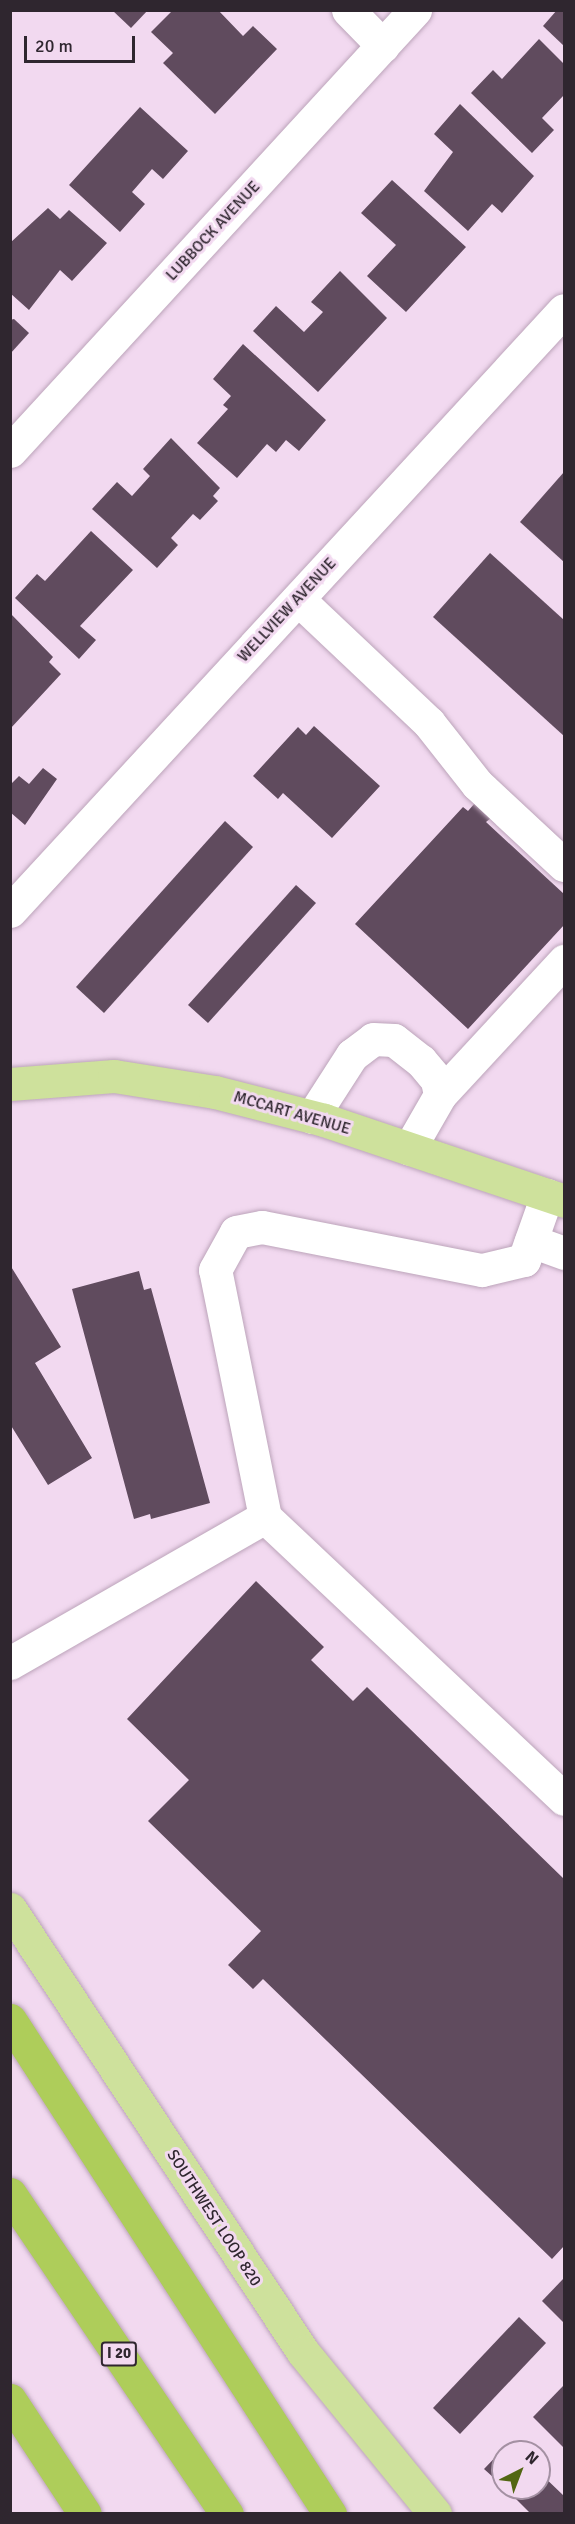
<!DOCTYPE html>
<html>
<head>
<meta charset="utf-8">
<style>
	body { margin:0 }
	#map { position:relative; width:575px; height:2524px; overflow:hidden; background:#f2d9f0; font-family:Signika,sans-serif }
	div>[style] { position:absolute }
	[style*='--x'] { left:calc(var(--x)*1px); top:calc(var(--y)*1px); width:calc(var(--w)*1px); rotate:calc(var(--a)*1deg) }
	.building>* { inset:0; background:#604b5e }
	.roads { filter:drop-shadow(0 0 2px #bca4ba) drop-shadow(0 0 2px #bca4ba) }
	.minor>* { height:33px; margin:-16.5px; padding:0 16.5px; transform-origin:16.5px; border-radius:16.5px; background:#fff }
	.major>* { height:33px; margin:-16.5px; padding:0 16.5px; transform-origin:16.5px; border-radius:16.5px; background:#cee19c }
	.highway>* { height:33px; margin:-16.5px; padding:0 16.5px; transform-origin:16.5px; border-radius:16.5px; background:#aecd5a }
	span { translate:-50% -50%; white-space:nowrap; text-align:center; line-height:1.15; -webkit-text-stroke:6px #f2d9f0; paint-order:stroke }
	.shield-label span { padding:2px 4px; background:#f2d9f0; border:2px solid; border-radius:4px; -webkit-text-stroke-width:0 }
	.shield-label { font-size:15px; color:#2f262f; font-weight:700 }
	.street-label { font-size:16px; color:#2f262f }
	.frame { position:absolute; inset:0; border:12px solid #2f262f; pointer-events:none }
	.north { position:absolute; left:491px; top:2440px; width:60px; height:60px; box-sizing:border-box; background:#f2d9f0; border:2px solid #a491a3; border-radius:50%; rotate:42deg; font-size:16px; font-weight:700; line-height:24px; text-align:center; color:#2f262f }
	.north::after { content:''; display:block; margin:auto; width:21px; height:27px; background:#526612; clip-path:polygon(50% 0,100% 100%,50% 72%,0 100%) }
	.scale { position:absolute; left:24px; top:36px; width:111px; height:27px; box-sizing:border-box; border:3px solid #2f262f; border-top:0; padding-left:8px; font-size:18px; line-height:21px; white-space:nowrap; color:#2f262f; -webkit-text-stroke:4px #f2d9f0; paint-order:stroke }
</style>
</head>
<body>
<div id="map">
	<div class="building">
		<div style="clip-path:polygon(112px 10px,148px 10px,131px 28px)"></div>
		<div style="clip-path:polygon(173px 10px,218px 10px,243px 36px,253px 26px,277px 49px,215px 114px,163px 63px,173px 53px,151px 32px)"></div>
		<div style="clip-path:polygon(557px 10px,564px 10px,564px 46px,543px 26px)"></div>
		<div style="clip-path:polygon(539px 39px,564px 64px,564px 95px,542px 118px,554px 130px,532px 153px,471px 93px,493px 70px,502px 79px)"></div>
		<div style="clip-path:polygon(460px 104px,534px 176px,502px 213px,492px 204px,468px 231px,424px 191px,453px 152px,434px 134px)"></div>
		<div style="clip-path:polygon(140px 107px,188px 151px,163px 179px,152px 169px,132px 192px,145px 204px,120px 232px,69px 185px)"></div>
		<div style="clip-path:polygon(392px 180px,466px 247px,406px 312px,367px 276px,396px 245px,361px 213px)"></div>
		<div style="clip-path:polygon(48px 208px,60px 219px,69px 210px,107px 243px,72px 281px,60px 270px,29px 310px,10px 293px,10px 243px)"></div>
		<div style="clip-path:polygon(340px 271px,387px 318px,318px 392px,253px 331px,276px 306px,304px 332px,323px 312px,311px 302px)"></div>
		<div style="clip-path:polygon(14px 319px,29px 333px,10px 354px,10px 320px)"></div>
		<div style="clip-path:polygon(243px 344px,326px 420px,299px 451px,286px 440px,276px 452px,267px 444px,237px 478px,197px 443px,228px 409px,223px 405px,231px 396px,213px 379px)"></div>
		<div style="clip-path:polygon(171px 438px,220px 488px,213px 496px,218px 501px,200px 520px,193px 514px,171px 538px,178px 545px,157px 568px,92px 509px,117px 482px,132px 496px,150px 476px,143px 469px)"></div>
		<div style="clip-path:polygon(564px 472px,564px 562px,520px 522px)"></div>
		<div style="clip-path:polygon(91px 531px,133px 570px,80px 626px,96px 640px,79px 659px,15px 598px,37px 574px,45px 581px)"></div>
		<div style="clip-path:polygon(490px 553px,564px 620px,564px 736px,433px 617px)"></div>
		<div style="clip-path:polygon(10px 613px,53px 657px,49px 662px,61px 674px,10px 729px)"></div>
		<div style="clip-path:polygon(314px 726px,380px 786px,332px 838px,283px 793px,278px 799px,253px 776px,298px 727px,306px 735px)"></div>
		<div style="clip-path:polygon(43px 768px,57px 779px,25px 825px,10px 812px,10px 785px,19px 776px,29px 784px)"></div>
		<div style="clip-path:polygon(475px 803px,491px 818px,486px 822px,564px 894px,564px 925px,468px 1029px,355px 924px,463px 807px,468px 811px)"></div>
		<div style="clip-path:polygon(225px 821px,253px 847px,104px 1013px,76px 987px)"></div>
		<div style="clip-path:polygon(296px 885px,316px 903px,208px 1023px,188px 1005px)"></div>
		<div style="clip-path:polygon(10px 1265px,61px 1347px,35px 1363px,92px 1458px,48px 1485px,10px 1424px)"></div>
		<div style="clip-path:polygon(139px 1271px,144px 1290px,151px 1288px,210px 1503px,151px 1519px,150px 1514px,134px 1519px,72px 1289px)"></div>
		<div style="clip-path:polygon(256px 1581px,324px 1647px,311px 1660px,353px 1701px,367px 1687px,564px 1879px,564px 2246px,552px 2259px,263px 1979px,253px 1989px,228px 1965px,261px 1931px,148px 1821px,189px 1780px,127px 1719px)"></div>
		<div style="clip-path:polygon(564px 2278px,564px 2323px,542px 2301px)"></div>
		<div style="clip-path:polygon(519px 2317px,546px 2343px,460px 2434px,433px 2408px)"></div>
		<div style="clip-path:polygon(564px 2385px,564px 2448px,533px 2417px)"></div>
		<div style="clip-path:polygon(509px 2443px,518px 2452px,503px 2452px,503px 2486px,484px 2469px)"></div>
		<div style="clip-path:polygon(539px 2472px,564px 2496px,564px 2514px,531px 2514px,505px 2488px,539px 2488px)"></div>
	</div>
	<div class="roads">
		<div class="minor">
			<div style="--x:348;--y:10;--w:50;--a:45.8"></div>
			<div style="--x:10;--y:451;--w:599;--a:-47.44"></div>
			<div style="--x:298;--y:599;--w:180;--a:43.4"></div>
			<div style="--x:429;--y:723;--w:78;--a:51.8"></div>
			<div style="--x:477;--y:784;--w:119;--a:43"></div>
			<div style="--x:10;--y:911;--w:817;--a:-47.33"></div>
			<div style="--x:440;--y:1095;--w:183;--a:-47.2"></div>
			<div style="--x:312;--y:1117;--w:74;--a:-57.2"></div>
			<div style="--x:352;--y:1055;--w:26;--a:-37"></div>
			<div style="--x:373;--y:1039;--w:21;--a:3"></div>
			<div style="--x:394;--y:1040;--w:34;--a:38"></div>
			<div style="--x:421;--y:1061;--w:25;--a:50"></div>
			<div style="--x:437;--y:1080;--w:15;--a:79"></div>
			<div style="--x:440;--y:1095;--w:62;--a:119.9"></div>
			<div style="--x:531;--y:1241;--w:35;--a:20"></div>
			<div style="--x:265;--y:1517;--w:252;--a:-101.4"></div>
			<div style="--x:215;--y:1270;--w:43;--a:-61.1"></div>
			<div style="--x:236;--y:1232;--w:26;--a:-11"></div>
			<div style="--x:262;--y:1227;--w:224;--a:11.1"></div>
			<div style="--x:482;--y:1270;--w:43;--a:-13.4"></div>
			<div style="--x:524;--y:1260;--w:69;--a:-70.5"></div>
			<div style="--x:10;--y:1663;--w:294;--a:-29.8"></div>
			<div style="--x:265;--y:1517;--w:411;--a:43.3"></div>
		</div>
		<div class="major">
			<div style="--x:10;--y:1084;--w:104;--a:-4.4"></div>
			<div style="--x:114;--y:1076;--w:102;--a:9"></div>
			<div style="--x:215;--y:1092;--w:113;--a:14.4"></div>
			<div style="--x:324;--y:1120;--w:253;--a:18.6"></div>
			<div style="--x:10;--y:1909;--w:531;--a:56.52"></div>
			<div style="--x:303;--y:2352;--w:209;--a:50.8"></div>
		</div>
		<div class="highway">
			<div style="--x:10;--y:2020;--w:589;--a:57.07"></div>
			<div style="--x:10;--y:2194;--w:387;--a:55.9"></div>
			<div style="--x:10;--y:2400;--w:136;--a:56.7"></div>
		</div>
	</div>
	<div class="shield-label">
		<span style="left:119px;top:2354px">I 20</span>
	</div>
	<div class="street-label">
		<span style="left:213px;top:231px;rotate:-47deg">LUBBOCK AVENUE</span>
		<span style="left:287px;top:610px;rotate:-47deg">WELLVIEW AVENUE</span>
		<span style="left:292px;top:1113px;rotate:16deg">MCCART AVENUE</span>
		<span style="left:214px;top:2218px;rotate:57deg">SOUTHWEST LOOP 820</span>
	</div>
	<div class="frame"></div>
	<div class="north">N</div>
	<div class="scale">20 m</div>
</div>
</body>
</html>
